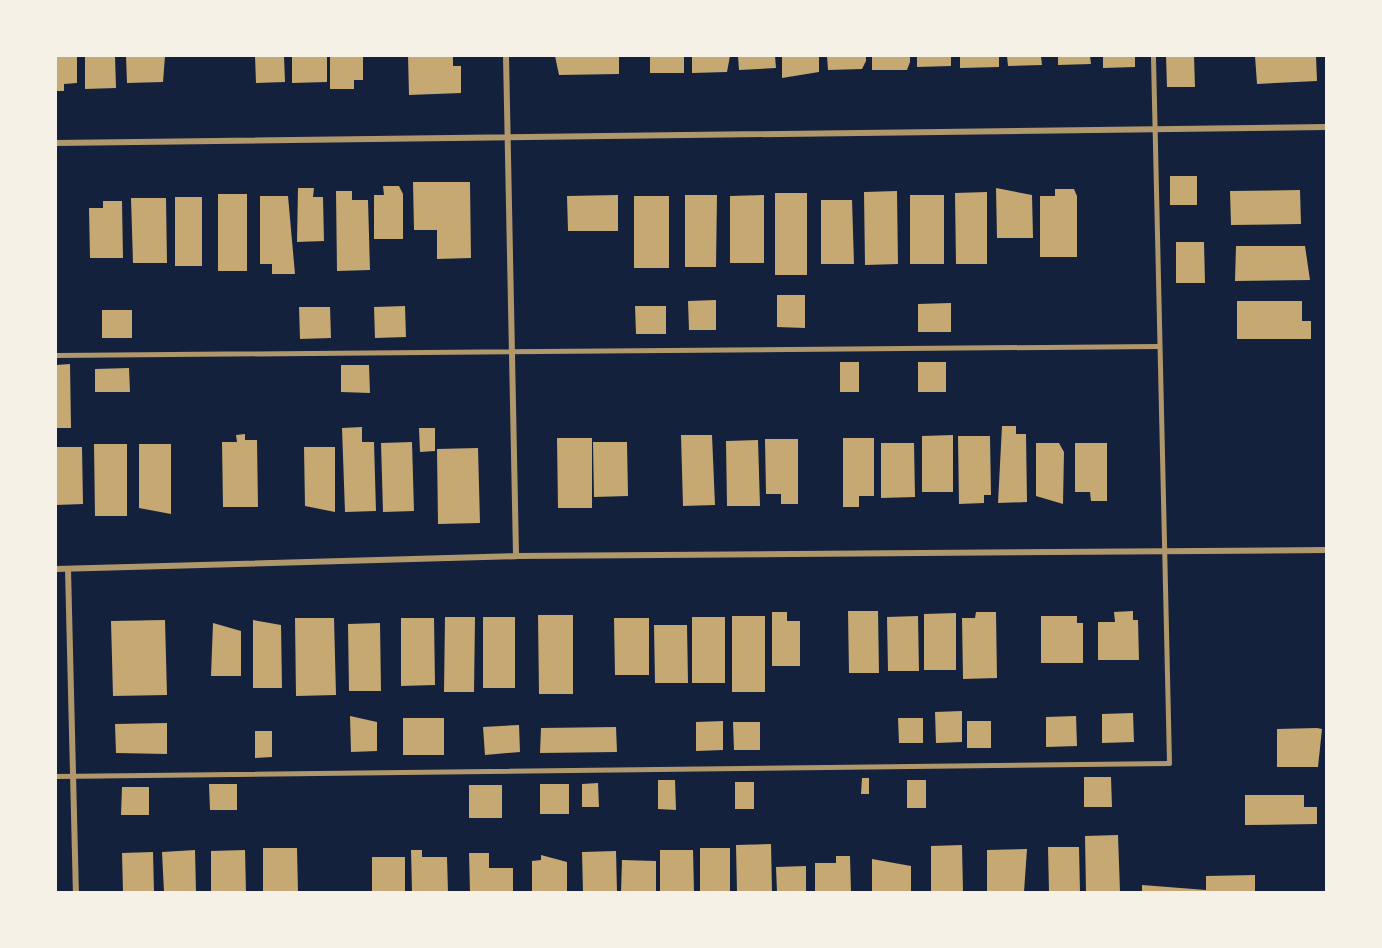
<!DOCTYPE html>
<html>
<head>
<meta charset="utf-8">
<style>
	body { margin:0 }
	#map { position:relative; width:1382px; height:948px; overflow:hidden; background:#14213d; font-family:Mulish,sans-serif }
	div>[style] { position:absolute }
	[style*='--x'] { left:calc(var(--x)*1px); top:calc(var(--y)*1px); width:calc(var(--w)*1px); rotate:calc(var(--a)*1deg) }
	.building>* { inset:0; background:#c6a872 }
	.service>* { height:4.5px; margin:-2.25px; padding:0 2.25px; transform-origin:2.25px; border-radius:2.25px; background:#b1986c }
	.minor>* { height:6px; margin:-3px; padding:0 3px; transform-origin:3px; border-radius:3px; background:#b1986c }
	span { translate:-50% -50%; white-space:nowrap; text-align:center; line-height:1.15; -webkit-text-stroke:4.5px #f6f1e7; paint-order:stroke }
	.frame { position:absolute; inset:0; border:57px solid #f6f1e7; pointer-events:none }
</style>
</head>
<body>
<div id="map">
	<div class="building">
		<div style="clip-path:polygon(56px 56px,77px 56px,77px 83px,64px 84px,64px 91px,56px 91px)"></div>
		<div style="clip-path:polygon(85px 56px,115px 56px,116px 88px,85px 89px)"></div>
		<div style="clip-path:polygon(126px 56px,165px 56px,163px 82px,127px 83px)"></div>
		<div style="clip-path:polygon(255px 56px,284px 56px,285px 82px,256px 83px)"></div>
		<div style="clip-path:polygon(292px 56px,327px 56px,327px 82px,292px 83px)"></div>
		<div style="clip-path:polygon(330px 56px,363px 56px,363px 80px,354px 80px,354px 89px,330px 89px)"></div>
		<div style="clip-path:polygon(408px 56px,453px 56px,453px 66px,461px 66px,461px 93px,409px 95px)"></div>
		<div style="clip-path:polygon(555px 56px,619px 56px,619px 74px,559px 75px)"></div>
		<div style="clip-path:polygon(650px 56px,684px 56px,684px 73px,650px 73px)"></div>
		<div style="clip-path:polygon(692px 56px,730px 56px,727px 72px,692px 73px)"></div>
		<div style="clip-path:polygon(738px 56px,775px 56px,776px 68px,739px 70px)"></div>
		<div style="clip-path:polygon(782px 56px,819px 56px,819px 72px,782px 78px)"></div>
		<div style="clip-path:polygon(827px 56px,866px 56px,866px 61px,862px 69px,828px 70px)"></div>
		<div style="clip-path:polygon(872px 56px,910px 56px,910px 62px,907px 70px,872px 70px)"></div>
		<div style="clip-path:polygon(917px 56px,951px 56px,951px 66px,917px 67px)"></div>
		<div style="clip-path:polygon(960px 56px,999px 56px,999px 67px,960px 68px)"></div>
		<div style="clip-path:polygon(1007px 56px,1041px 56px,1042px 65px,1008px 66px)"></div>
		<div style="clip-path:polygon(1058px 56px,1090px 56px,1091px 64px,1058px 65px)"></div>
		<div style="clip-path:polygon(1103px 56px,1135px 56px,1135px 67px,1103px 68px)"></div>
		<div style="clip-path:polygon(1166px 56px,1194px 56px,1195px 87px,1167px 87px)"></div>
		<div style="clip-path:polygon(1255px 56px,1316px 56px,1317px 81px,1257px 84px)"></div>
		<div style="clip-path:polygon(1170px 176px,1197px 176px,1197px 205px,1170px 205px)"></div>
		<div style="clip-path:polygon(413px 182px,470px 182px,471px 258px,437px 259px,437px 230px,414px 230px)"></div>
		<div style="clip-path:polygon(383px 186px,399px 186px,403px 194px,403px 239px,374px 239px,374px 195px,384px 195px)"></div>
		<div style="clip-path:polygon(298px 188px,314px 188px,313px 197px,323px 197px,324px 241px,297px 242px)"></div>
		<div style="clip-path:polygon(996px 188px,1032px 195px,1033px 238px,997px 238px)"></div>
		<div style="clip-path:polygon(1055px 189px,1074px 189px,1077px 196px,1077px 257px,1040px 257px,1040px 196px,1055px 196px)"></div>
		<div style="clip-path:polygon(1300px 190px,1301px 224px,1231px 225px,1230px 191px)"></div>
		<div style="clip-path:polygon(336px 191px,352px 191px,352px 200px,368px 200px,370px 270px,337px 271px)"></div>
		<div style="clip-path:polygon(897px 191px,898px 264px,865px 265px,864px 192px)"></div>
		<div style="clip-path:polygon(987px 192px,987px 264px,956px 264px,955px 193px)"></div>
		<div style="clip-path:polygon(775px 193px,807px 193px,807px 275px,775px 275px)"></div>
		<div style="clip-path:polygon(218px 194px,247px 194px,247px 271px,218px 271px)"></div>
		<div style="clip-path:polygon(618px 195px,618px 231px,568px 231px,567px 196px)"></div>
		<div style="clip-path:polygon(685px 195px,717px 195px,716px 267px,685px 267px)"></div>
		<div style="clip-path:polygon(764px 195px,764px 263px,730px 263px,730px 196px)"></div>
		<div style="clip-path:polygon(910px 195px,944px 195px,944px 264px,910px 264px)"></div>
		<div style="clip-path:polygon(260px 196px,288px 196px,295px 274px,272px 274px,272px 264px,260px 264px)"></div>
		<div style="clip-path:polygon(634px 196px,669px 196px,669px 268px,634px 268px)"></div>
		<div style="clip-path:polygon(175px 197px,202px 197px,202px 266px,175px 266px)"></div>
		<div style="clip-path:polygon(131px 198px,166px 198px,167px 263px,133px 263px)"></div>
		<div style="clip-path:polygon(821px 200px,852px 200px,854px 264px,821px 264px)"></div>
		<div style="clip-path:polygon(103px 201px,122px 201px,123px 258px,90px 258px,89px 208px,103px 208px)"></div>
		<div style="clip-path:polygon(1176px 242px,1204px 242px,1205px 283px,1176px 283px)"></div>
		<div style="clip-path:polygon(1236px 246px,1305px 246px,1310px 280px,1235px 281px)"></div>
		<div style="clip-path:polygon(777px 295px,805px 295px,805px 328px,777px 327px)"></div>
		<div style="clip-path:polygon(716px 300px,716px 330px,689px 330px,688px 301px)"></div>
		<div style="clip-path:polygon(1237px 301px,1302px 301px,1302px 321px,1311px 321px,1311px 339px,1237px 339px)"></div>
		<div style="clip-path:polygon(951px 303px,951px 332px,918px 332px,918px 304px)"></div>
		<div style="clip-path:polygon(405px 306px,406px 337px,375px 338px,374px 307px)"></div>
		<div style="clip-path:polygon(635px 306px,666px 306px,666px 334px,636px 334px)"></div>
		<div style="clip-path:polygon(299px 307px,330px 307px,331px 338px,300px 339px)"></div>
		<div style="clip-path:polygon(102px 310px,132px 310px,132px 338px,102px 338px)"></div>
		<div style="clip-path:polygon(840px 362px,859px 362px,859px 392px,840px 392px)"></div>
		<div style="clip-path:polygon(918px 362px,946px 362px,946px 392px,918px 392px)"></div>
		<div style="clip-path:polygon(70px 364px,71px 428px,56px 428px,56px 365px)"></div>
		<div style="clip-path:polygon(341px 365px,369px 365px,370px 393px,341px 392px)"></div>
		<div style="clip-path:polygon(129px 368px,130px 392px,95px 392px,95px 369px)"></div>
		<div style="clip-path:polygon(1002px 426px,1016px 426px,1016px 434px,1026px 434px,1027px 502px,998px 503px)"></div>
		<div style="clip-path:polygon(362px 427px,362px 442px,374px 442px,376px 511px,345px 512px,342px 428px)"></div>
		<div style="clip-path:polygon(419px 428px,435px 428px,435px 451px,420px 452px)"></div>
		<div style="clip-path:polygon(245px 434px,245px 440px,257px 440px,258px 507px,223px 507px,222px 442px,237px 442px,236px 435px)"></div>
		<div style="clip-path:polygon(681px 435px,712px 435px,715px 505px,683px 506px)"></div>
		<div style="clip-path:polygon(953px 435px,953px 492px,922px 492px,922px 436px)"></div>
		<div style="clip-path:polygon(958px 436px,990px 436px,991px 495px,984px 495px,984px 503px,959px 504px)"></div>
		<div style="clip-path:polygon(557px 438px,592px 438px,592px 508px,558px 508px)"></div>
		<div style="clip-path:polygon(843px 438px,874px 438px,874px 496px,859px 496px,859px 507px,843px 507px)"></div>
		<div style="clip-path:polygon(765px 439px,798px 439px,798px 504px,781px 504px,781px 494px,766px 494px)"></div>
		<div style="clip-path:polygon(758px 440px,760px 506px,727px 506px,726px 441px)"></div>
		<div style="clip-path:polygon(412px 442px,414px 511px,383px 512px,381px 443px)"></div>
		<div style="clip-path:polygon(593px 442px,627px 442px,628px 496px,594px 497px)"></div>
		<div style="clip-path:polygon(881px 443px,914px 443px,915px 497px,881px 498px)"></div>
		<div style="clip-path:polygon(1036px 443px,1059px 443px,1064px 452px,1063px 504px,1036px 496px)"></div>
		<div style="clip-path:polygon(1075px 443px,1107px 443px,1107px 501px,1091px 501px,1090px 492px,1075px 492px)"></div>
		<div style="clip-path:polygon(94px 444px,127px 444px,127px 516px,95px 516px)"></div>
		<div style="clip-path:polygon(139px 444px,171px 444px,171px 514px,139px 508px)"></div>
		<div style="clip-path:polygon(56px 447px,82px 447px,83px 504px,56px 505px)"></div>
		<div style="clip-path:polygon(304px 447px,335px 447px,335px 512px,305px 506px)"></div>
		<div style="clip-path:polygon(478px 448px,480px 523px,438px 524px,437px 449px)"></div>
		<div style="clip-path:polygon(848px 611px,878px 611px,879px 673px,849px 673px)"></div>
		<div style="clip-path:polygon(1133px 611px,1133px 620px,1138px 620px,1139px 660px,1098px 660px,1098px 622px,1115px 622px,1114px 612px)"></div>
		<div style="clip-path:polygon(772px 612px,787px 612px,787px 621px,800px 621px,800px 666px,772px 666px)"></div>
		<div style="clip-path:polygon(976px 612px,996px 612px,997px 678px,963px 679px,962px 618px,975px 618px)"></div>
		<div style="clip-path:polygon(956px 613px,956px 670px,924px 670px,924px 614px)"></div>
		<div style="clip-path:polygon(538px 615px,573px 615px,573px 694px,539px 694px)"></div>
		<div style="clip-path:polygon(732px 616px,765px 616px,765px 692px,732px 692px)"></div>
		<div style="clip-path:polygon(918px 616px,919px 671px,888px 671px,887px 617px)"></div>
		<div style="clip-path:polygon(1041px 616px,1077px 616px,1077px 623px,1083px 623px,1083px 663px,1041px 663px)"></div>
		<div style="clip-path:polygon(445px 617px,475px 617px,474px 692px,444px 692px)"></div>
		<div style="clip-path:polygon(483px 617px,515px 617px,515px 688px,483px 688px)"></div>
		<div style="clip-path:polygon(692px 617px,725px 617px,725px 683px,692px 683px)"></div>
		<div style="clip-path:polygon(295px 618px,334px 618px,336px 695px,296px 696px)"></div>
		<div style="clip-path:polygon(401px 618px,434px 618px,435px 685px,401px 686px)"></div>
		<div style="clip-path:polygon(614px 618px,649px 618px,649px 675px,615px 675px)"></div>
		<div style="clip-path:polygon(165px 620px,167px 695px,113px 696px,111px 621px)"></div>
		<div style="clip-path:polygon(253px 620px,281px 625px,282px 688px,253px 688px)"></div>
		<div style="clip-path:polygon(213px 623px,241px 631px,241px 676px,211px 676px)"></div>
		<div style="clip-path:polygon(380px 623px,381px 691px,349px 691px,348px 624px)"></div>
		<div style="clip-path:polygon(654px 625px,687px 625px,688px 683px,655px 683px)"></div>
		<div style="clip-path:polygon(962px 711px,962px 742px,936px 743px,935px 712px)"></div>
		<div style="clip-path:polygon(1133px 713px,1134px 742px,1102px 743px,1102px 714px)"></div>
		<div style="clip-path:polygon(350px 716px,377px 722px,377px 751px,351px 752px)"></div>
		<div style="clip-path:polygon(1076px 716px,1077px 746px,1046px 747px,1046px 717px)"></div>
		<div style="clip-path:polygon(403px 718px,444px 718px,444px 755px,403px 755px)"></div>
		<div style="clip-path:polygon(898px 718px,923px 718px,923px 743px,899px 743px)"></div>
		<div style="clip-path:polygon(723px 721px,723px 750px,696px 751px,696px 722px)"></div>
		<div style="clip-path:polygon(967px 721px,991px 721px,991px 748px,967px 748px)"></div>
		<div style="clip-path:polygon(733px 722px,760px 722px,760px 750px,734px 750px)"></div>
		<div style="clip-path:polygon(167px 723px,167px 754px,116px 753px,115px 724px)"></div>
		<div style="clip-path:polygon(519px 725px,520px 752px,485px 755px,483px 727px)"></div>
		<div style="clip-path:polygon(616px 727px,617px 752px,540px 753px,541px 728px)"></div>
		<div style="clip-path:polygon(1317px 728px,1322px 729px,1318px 767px,1277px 767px,1277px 729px)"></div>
		<div style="clip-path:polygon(255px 731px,272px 731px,272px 757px,255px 758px)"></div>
		<div style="clip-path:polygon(1084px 777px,1111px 777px,1112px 807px,1084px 807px)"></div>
		<div style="clip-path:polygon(862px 778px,869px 778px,869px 794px,861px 794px)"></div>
		<div style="clip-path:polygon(658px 780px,675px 780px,676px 810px,658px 809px)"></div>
		<div style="clip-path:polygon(907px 780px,926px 780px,926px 808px,907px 808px)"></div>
		<div style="clip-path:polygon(735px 782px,754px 782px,754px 809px,735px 809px)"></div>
		<div style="clip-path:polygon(598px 783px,599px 807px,582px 807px,582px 784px)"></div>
		<div style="clip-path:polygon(209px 784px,237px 784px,237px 810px,210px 810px)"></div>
		<div style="clip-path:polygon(540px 784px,569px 784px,569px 814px,540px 814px)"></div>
		<div style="clip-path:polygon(469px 785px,502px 785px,502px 818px,469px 818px)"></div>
		<div style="clip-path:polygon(122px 787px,149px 787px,149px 815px,121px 815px)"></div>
		<div style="clip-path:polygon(1245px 795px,1304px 795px,1304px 807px,1317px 807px,1317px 824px,1245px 825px)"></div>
		<div style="clip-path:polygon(1118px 835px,1120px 892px,1086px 892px,1085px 836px)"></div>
		<div style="clip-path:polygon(771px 844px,772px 892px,737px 892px,736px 845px)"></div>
		<div style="clip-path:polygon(962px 845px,963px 892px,931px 892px,931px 846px)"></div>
		<div style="clip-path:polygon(1048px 847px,1079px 847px,1080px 892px,1049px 892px)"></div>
		<div style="clip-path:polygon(263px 848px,297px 848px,298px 892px,263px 892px)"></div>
		<div style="clip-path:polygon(700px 848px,730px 848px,730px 892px,700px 892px)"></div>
		<div style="clip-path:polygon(1027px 849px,1024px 892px,987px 892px,987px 850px)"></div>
		<div style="clip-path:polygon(195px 850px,196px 892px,164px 892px,162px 852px)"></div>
		<div style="clip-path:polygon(245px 850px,246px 892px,211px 892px,211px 851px)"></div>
		<div style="clip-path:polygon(411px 850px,422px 850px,422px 857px,447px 857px,448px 892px,412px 892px)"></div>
		<div style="clip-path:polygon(660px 850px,693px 850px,694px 892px,660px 892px)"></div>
		<div style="clip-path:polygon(616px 851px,617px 892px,583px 892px,582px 852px)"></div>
		<div style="clip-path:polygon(153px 852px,154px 892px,123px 892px,122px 853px)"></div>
		<div style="clip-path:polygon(469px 853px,489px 853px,489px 868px,513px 868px,513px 892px,470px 892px)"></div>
		<div style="clip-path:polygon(541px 855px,567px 862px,567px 892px,532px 892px,532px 861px,541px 860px)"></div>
		<div style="clip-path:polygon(836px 856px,850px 856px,851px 892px,815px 892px,815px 863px,836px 863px)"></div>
		<div style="clip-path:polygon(372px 857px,405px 857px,405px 892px,372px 892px)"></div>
		<div style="clip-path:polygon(872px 859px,911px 866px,911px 892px,872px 892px)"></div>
		<div style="clip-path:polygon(622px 860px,656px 861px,656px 892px,621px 892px)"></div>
		<div style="clip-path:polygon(806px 866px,806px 892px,777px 892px,776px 867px)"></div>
		<div style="clip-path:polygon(1255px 875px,1255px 892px,1142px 892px,1142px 885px,1206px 890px,1206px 876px)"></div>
	</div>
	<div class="service">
		<div style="--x:56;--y:355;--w:1102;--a:-0.47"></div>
		<div style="--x:56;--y:776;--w:1113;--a:-0.67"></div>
		<div style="--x:1169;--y:763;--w:707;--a:-91.3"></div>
	</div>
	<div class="minor">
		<div style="--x:506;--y:56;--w:500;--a:88.85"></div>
		<div style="--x:56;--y:143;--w:1270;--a:-0.72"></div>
		<div style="--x:56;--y:569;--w:460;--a:-1.6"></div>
		<div style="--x:516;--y:556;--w:810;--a:-0.42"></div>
		<div style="--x:68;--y:569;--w:323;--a:88.6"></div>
	</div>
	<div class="frame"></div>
</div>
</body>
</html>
